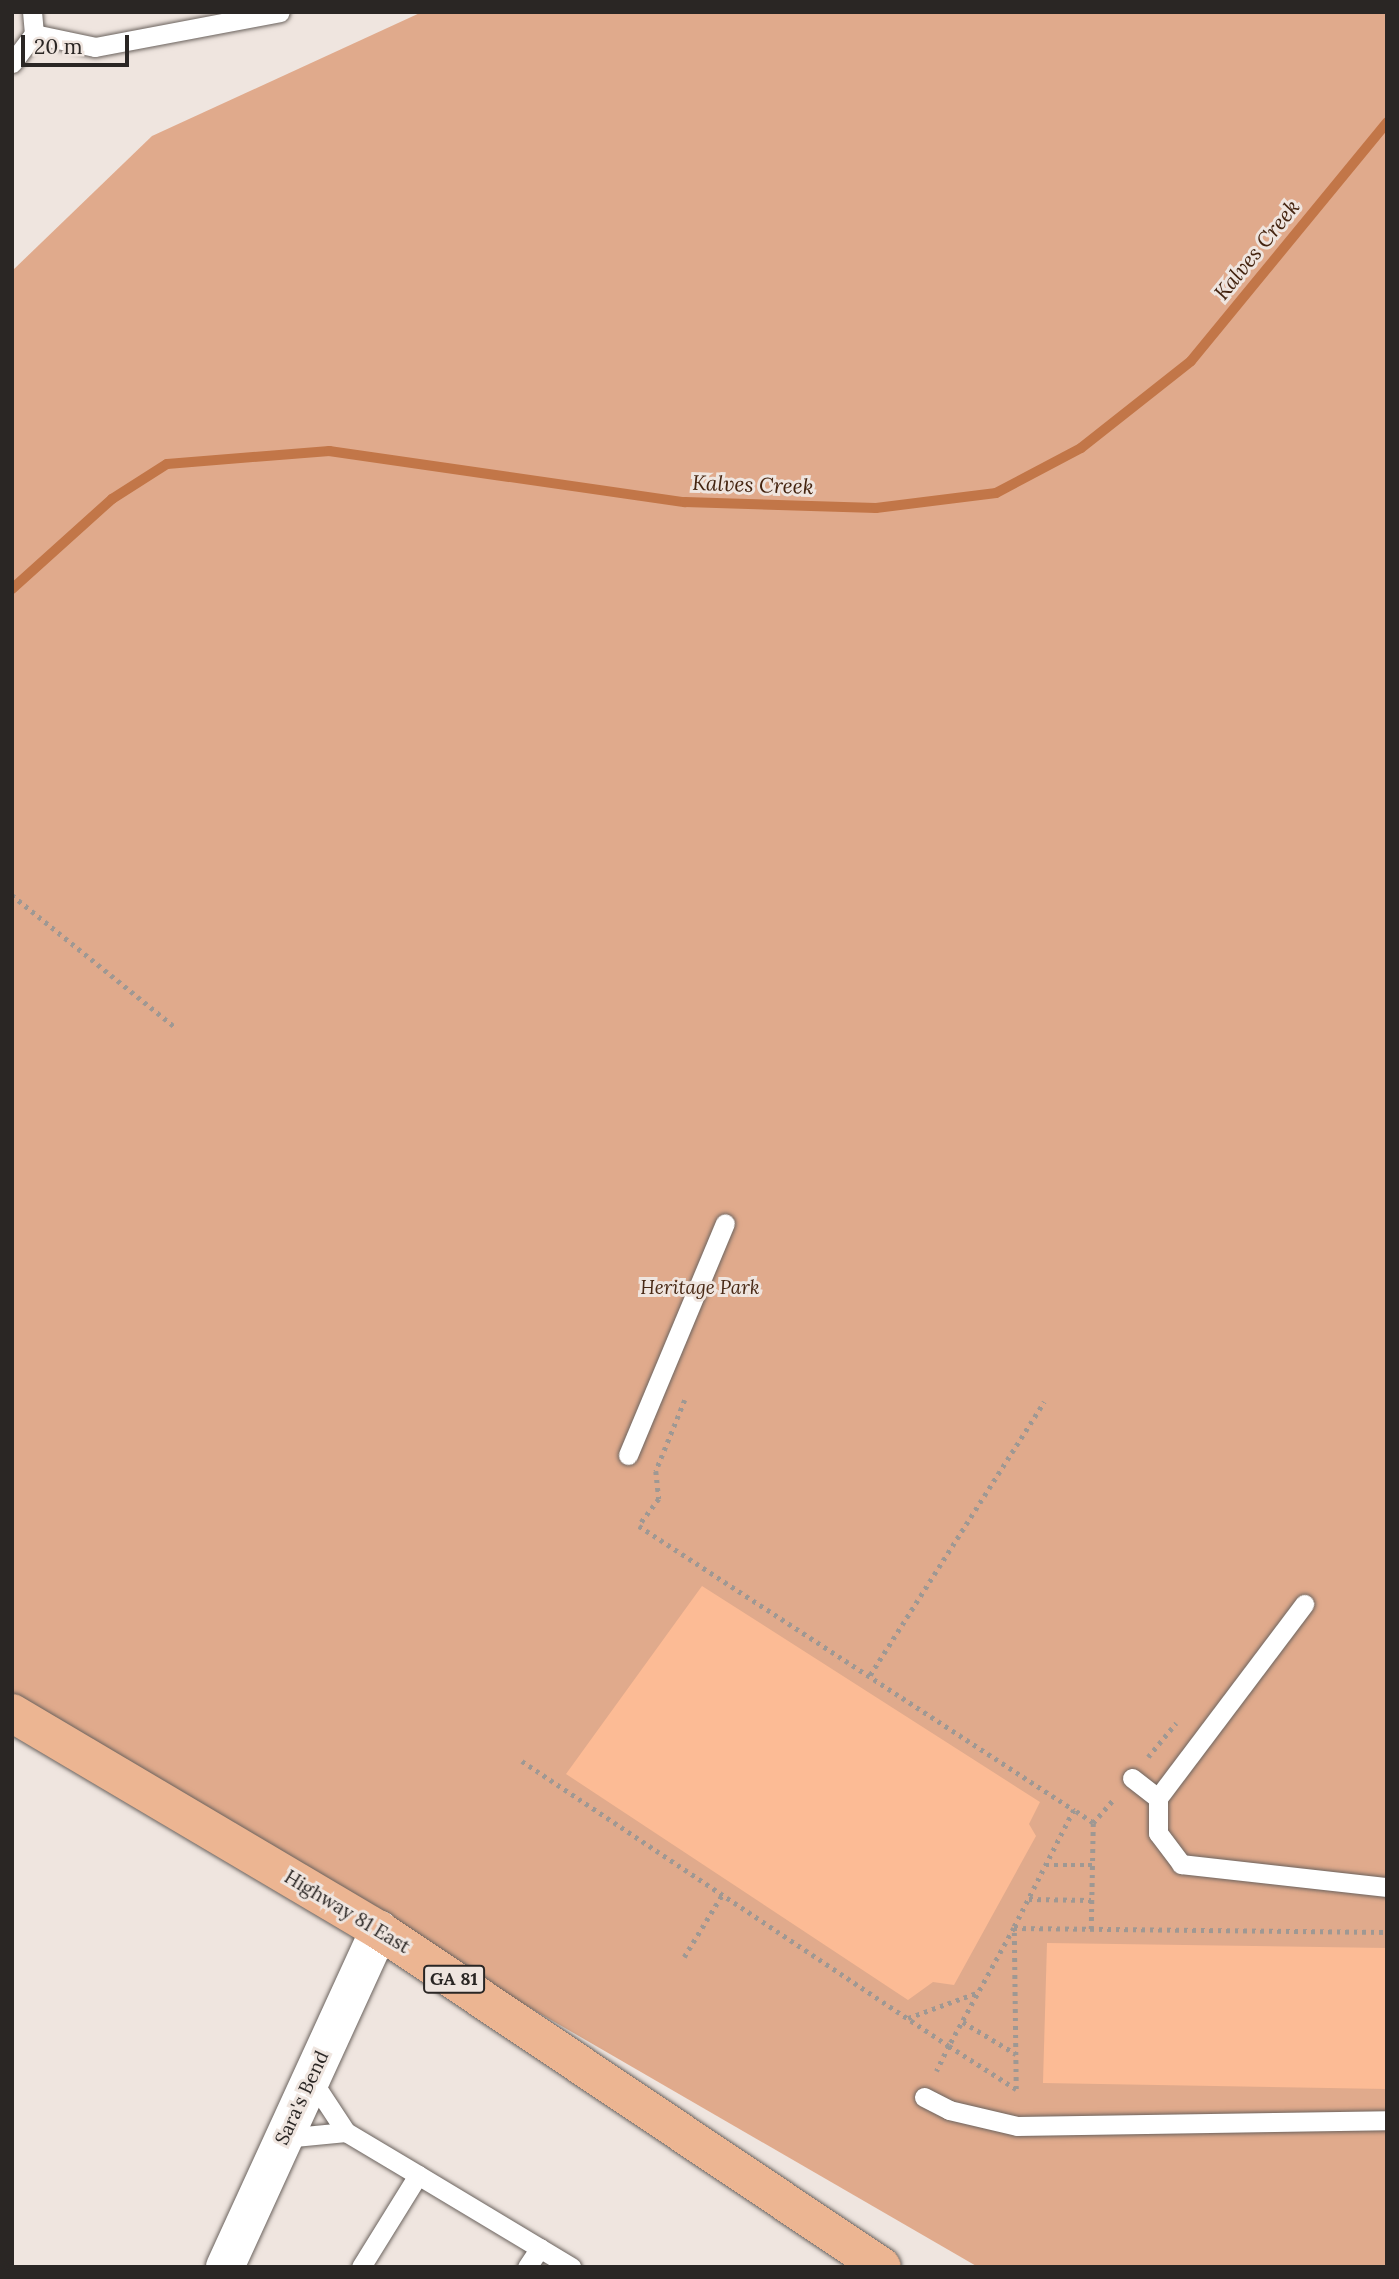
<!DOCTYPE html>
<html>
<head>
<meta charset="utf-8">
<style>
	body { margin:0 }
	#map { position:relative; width:1399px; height:2279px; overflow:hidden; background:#efe5df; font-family:Lora,serif }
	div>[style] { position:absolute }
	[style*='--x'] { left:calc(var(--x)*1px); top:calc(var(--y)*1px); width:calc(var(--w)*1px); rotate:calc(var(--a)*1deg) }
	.green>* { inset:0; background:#e0aa8c }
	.stream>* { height:10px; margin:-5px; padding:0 5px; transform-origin:5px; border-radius:5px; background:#c27648 }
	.building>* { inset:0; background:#fcbb95 }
	.path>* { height:4.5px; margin-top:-2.25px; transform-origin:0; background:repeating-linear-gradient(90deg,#9f9893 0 3.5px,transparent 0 8.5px) }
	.roads { filter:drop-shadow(0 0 2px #6b635e) drop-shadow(0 0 2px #6b635e) }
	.service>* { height:19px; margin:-9.5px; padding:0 9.5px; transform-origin:9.5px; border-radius:9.5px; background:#fff }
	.minor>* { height:38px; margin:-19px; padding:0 19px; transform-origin:19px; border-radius:19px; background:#fff }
	.primary>* { height:38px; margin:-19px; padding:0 19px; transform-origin:19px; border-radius:19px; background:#ecb592 }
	span { translate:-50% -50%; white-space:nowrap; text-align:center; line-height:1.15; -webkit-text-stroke:6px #efe5df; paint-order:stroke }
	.shield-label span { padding:2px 5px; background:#efe5df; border:2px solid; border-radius:5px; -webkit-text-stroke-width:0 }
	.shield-label { font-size:18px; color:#2a2624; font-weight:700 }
	.park-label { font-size:19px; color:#482814; font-style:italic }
	.street-label { font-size:19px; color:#2a2624 }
	.water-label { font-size:21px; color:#442410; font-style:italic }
	.frame { position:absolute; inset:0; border:14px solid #2a2624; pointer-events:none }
	.scale { position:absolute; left:21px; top:35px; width:108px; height:32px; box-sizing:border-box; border:4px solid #2a2624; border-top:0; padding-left:9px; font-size:21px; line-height:24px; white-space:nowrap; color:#2a2624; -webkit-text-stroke:5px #efe5df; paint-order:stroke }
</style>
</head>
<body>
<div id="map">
	<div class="green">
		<div style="clip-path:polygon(422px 12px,1387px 12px,1387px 2267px,978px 2267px,12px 1708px,12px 271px,152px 136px)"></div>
	</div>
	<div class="stream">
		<div style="--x:12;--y:589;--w:135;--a:-42"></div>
		<div style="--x:112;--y:499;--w:65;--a:-32.5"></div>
		<div style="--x:167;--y:464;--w:163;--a:-4.6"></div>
		<div style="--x:329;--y:451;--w:360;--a:8.2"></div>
		<div style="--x:685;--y:502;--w:191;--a:1.8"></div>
		<div style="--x:876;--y:508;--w:121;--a:-7.1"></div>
		<div style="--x:996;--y:493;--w:96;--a:-27.9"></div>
		<div style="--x:1081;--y:448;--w:140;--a:-38.3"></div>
		<div style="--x:1191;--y:361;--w:309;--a:-50.6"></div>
	</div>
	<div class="building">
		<div style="clip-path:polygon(702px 1586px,1040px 1802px,1029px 1824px,1036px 1836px,954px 1985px,933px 1982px,908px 2000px,566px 1774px)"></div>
		<div style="clip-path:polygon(1047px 1943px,1387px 1948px,1387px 2089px,1043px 2083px)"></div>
	</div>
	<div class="path">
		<div style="--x:12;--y:895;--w:208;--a:39"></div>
		<div style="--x:685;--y:1400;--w:77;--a:112.2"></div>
		<div style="--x:656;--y:1471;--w:28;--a:84"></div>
		<div style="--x:659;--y:1499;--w:34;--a:127"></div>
		<div style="--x:639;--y:1526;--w:520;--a:33.14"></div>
		<div style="--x:870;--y:1675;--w:324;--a:-57.5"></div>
		<div style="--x:1148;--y:1757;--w:44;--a:-50.5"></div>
		<div style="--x:522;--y:1761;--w:513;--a:33.72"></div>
		<div style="--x:949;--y:2046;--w:80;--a:32.7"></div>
		<div style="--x:1016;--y:2089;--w:161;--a:-90.7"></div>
		<div style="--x:1014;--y:1928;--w:135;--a:118.8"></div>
		<div style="--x:949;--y:2046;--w:28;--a:116"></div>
		<div style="--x:1093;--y:1823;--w:32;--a:-49"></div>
		<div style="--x:1046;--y:1865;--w:46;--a:0"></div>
		<div style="--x:1029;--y:1899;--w:62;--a:0.9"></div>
		<div style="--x:1091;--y:1929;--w:106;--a:-88.9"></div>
		<div style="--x:1093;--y:1823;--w:23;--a:-146"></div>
		<div style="--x:1074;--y:1810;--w:132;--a:117"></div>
		<div style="--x:1014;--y:1928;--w:373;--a:0.6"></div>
		<div style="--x:684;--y:1957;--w:73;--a:-58.5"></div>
		<div style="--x:908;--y:2018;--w:76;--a:-20.1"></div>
		<div style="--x:963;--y:2022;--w:62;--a:31.1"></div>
	</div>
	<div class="roads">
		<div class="service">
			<div style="--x:34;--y:34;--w:62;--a:12"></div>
			<div style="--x:95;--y:47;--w:188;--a:-10.7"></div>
			<div style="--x:12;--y:63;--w:36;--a:-53"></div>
			<div style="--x:34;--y:34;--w:22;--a:-95"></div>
			<div style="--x:628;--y:1455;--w:251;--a:-67.3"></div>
			<div style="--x:1132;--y:1778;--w:33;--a:38"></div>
			<div style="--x:1158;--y:1798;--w:35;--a:90"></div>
			<div style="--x:1158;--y:1833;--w:39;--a:53"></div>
			<div style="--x:1181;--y:1864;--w:207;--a:6.4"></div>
			<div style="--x:1158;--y:1798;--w:243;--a:-53"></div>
			<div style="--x:311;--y:2079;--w:64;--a:56.6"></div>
			<div style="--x:346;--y:2132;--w:84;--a:30.8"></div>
			<div style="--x:418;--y:2175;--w:108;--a:121.8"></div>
			<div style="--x:924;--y:2097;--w:28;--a:27"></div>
			<div style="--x:949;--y:2110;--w:70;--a:13.2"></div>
			<div style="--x:1017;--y:2126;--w:370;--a:-0.9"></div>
			<div style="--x:284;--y:2138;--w:62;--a:-5.5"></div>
			<div style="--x:418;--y:2175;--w:179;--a:31"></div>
			<div style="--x:527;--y:2267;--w:23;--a:-56"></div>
		</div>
		<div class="minor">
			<div style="--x:225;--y:2267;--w:371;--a:-65.4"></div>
		</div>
		<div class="primary">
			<div style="--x:12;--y:1713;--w:426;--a:30.6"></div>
			<div style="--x:379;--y:1930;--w:605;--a:33.82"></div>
		</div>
	</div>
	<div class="shield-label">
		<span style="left:454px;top:1979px">GA 81</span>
	</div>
	<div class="park-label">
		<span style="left:700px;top:1288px">Heritage Park</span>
	</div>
	<div class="street-label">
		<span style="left:347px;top:1912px;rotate:31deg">Highway 81 East</span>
		<span style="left:302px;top:2098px;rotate:-65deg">Sara's Bend</span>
	</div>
	<div class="water-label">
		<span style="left:1257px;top:250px;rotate:-51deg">Kalves Creek</span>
		<span style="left:753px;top:485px;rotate:2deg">Kalves Creek</span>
	</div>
	<div class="frame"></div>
	<div class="scale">20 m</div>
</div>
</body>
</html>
